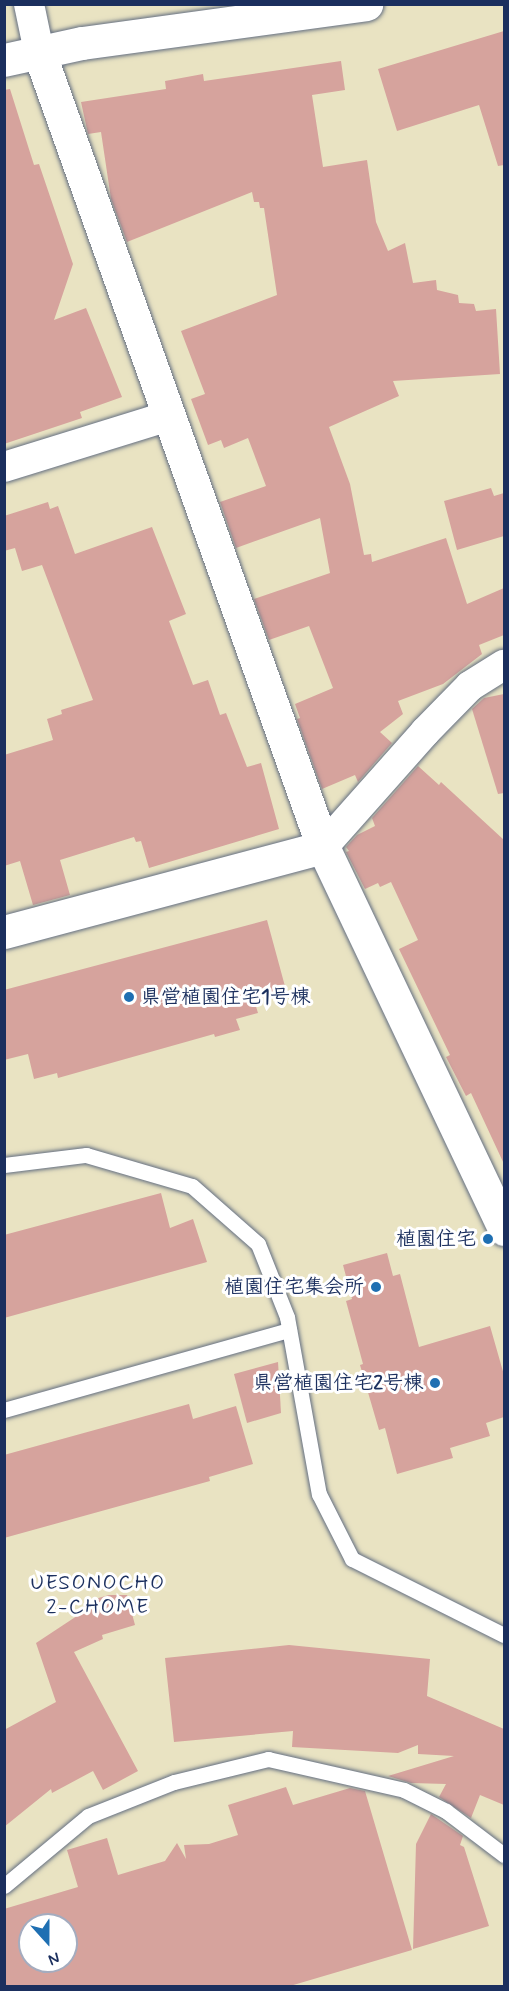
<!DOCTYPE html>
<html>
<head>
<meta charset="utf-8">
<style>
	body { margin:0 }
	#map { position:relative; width:509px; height:1991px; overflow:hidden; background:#e9e3c2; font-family:Mynerve,"Klee One",sans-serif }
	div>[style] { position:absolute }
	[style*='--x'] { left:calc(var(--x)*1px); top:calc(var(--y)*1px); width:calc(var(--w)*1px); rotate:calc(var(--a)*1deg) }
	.building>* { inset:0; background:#d6a39d }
	.roads { filter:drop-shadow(0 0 2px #636e81) drop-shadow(0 0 2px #636e81) }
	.service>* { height:15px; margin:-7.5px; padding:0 7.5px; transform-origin:7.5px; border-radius:7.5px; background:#fff }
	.minor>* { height:30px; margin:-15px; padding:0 15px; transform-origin:15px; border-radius:15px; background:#fff }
	.tertiary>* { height:33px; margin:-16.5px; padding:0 16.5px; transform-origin:16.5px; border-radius:16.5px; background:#fff }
	.dots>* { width:16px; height:16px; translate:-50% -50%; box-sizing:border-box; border:3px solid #fff; border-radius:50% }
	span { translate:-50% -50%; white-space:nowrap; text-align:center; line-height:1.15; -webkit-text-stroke:6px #fff; paint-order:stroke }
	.poi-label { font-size:20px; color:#1b2f5e; font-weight:700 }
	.left { translate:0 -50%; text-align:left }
	.right { translate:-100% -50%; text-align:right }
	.neighbourhood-label { font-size:21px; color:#1b2f5e; letter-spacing:1.5px }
	.frame { position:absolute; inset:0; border:6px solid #1b2f5e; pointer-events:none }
	.north { position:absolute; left:18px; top:1913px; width:60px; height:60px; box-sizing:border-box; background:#fff; border:2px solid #a4acbf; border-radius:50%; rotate:159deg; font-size:16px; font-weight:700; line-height:24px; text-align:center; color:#1b2f5e }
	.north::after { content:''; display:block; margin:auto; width:21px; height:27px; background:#1f6fb2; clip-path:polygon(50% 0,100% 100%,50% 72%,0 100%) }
</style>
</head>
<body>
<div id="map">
	<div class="building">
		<div style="clip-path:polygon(504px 31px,504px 165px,498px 166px,479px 105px,397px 131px,378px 69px)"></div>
		<div style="clip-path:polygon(341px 61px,345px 90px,312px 95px,323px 167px,367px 160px,376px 222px,388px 251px,405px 243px,413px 283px,436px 280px,437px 290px,458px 295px,459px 303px,474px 304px,476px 311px,496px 309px,500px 374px,393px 381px,399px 396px,329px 427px,350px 484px,364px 555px,371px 554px,372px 562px,446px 538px,467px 604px,504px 588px,504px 635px,479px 645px,482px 654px,443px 684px,398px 701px,403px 714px,380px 732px,392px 743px,358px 782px,355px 775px,322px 789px,297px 719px,300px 718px,295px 704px,333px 688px,309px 626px,269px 640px,254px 599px,330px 573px,320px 518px,236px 548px,220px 502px,266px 486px,248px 438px,224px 448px,221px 440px,208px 445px,191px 399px,205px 394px,181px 331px,277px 295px,264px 208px,260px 208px,259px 202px,254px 202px,252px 192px,127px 242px,111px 199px,101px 132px,88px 134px,81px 102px,166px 89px,165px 81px,203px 74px,204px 81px)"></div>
		<div style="clip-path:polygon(10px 89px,34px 165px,39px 164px,73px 264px,54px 320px,86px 308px,122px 397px,80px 412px,82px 418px,4px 444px,4px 90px)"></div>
		<div style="clip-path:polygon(491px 488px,494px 496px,504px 493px,504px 536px,457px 550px,444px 501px)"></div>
		<div style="clip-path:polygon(48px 502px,50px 509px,58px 506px,75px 554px,152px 527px,186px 614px,169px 621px,193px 685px,208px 680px,220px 715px,226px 713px,247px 767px,261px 763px,279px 829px,149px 868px,141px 841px,136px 842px,134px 837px,60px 860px,70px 895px,33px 905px,20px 861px,4px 866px,4px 755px,53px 740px,47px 719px,62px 714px,61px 710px,93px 700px,42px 565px,22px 571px,15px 548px,4px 551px,4px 516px)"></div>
		<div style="clip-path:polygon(504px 694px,504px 793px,498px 794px,472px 709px,484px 698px)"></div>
		<div style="clip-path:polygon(418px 766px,439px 785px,441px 782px,504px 840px,504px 1164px,471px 1093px,466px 1096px,446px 1057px,450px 1055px,399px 949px,418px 940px,391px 882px,380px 887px,378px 883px,365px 889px,346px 852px,349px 851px,346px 847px,357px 835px,375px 826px,372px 818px)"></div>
		<div style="clip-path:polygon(267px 920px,286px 990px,254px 1000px,258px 1013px,236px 1019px,240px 1030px,215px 1037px,214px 1034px,58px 1078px,57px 1073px,34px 1079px,28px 1054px,4px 1060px,4px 990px)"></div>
		<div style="clip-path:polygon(161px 1193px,170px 1228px,193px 1219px,207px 1262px,4px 1318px,4px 1235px)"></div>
		<div style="clip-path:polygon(387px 1253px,393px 1276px,400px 1274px,419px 1347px,490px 1326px,504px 1375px,504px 1417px,486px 1423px,490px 1436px,450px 1448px,453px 1458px,397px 1474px,385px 1428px,379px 1430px,360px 1365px,363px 1364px,346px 1301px,352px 1299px,343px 1265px)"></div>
		<div style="clip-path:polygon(278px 1362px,281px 1413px,247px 1423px,234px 1374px)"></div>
		<div style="clip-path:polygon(189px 1404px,193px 1419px,236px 1406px,253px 1464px,209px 1477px,210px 1481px,4px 1538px,4px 1455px)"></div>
		<div style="clip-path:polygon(109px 1595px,127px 1595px,135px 1625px,102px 1635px,103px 1639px,74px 1652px,138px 1771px,103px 1790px,93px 1771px,52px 1793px,51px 1789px,4px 1827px,4px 1730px,56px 1702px,36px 1643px,86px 1610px,84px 1607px,95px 1599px)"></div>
		<div style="clip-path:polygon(289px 1645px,430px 1659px,427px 1696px,504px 1729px,504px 1805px,480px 1795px,471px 1818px,439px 1797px,446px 1784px,411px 1783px,388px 1776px,454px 1756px,418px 1754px,418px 1745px,398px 1753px,292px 1747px,293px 1731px,174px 1742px,165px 1658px)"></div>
		<div style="clip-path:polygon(evenodd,286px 1787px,293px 1805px,350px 1788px,365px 1791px,412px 1950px,290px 1986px,4px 1986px,4px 1909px,78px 1887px,67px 1850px,107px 1838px,118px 1875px,165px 1861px,177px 1843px,186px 1859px,184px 1845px,209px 1844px,238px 1835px,228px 1805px,286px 1787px,30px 1925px,66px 1925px,66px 1961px,30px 1961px,30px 1925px)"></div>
		<div style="clip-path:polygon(431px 1814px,463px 1836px,460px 1845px,464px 1847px,489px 1926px,413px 1949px,416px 1844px)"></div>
	</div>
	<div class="roads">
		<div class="service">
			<div style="--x:4;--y:1165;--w:83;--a:-7"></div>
			<div style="--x:86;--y:1155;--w:110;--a:16.3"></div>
			<div style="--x:192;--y:1186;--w:88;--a:41.3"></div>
			<div style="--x:258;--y:1244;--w:79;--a:68.3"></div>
			<div style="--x:287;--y:1317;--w:180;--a:79.8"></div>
			<div style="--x:319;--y:1494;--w:73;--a:63.1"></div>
			<div style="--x:352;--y:1559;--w:170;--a:26.6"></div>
			<div style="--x:4;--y:1410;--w:296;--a:-15.7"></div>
			<div style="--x:4;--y:1886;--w:109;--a:-39.8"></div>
			<div style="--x:88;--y:1816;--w:92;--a:-21.6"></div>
			<div style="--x:174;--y:1782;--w:97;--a:-13.7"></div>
			<div style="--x:268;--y:1759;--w:139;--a:12.8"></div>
			<div style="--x:404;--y:1790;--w:47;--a:26.6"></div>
			<div style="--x:446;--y:1811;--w:73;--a:37.2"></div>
		</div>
		<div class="minor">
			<div style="--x:29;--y:4;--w:49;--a:78.2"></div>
			<div style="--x:4;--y:467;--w:173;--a:-17.2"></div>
			<div style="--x:323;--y:847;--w:154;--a:-48.4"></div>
			<div style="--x:425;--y:732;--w:64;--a:-45.6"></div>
			<div style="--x:470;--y:686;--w:40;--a:-32"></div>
		</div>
		<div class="tertiary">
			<div style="--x:39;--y:52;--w:844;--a:70.34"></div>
			<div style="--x:323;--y:847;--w:423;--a:64.6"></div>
			<div style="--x:4;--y:60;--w:80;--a:-12.3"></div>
			<div style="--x:82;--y:43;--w:287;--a:-7.8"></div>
			<div style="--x:4;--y:932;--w:330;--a:-14.9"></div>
		</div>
	</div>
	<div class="dots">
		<div style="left:129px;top:997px;background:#1f6fb2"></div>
		<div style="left:488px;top:1239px;background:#1f6fb2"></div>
		<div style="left:376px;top:1287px;background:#1f6fb2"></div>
		<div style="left:435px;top:1383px;background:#1f6fb2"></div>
	</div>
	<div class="poi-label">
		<span class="left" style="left:141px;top:997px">県営植園住宅1号棟</span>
		<span class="right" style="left:476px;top:1239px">植園住宅</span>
		<span class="right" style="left:364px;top:1287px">植園住宅集会所</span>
		<span class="right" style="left:423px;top:1383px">県営植園住宅2号棟</span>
	</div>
	<div class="neighbourhood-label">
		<span style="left:98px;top:1595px">UESONOCHO<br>2-CHOME</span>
	</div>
	<div class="frame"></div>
	<div class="north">N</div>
</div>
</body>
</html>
